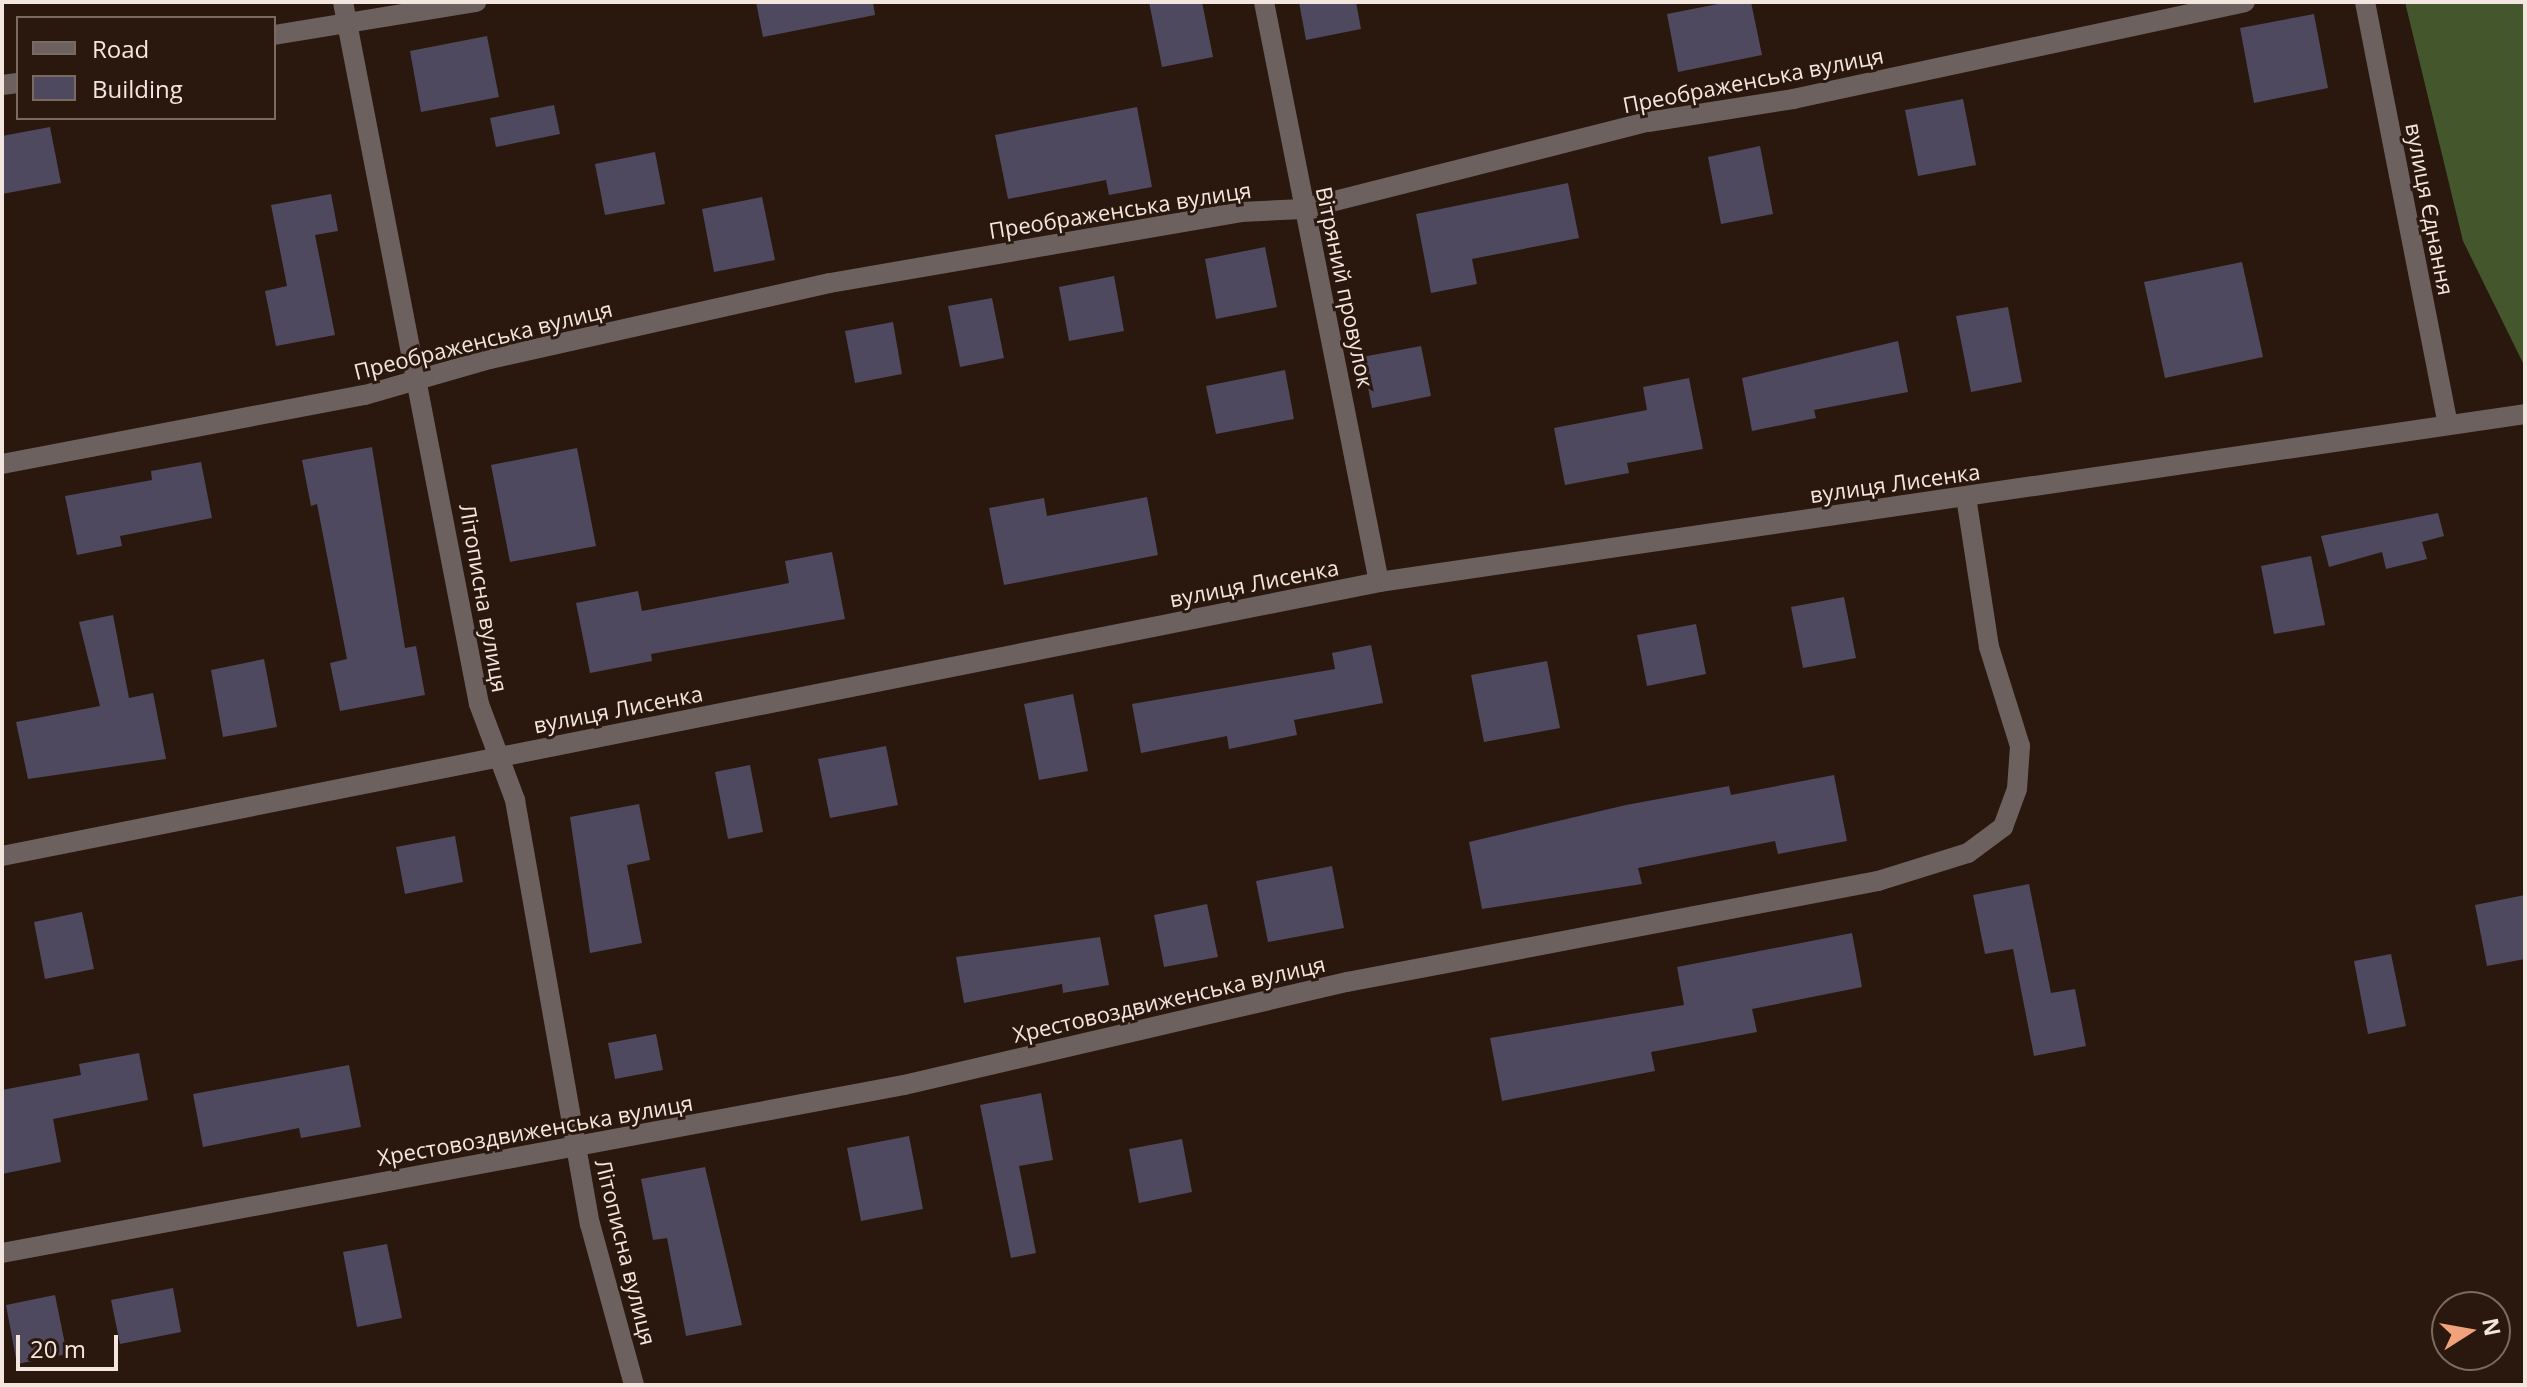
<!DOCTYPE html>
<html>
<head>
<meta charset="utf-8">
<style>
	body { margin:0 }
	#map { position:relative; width:2527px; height:1387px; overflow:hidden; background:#2a180e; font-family:"Open Sans",sans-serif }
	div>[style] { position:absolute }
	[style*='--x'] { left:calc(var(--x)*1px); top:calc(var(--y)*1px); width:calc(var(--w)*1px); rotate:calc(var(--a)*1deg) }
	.forest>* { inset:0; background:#44572c }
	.building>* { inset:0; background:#4e495e }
	.minor>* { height:20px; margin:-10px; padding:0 10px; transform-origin:10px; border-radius:10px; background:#6d6160 }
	span { translate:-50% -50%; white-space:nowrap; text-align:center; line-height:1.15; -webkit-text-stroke:6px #2a180e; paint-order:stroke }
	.street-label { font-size:22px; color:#f3e6df }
	.frame { position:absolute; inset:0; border:4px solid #f3e6df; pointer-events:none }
	.legend { position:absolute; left:16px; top:16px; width:260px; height:104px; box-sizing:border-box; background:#2a180e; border:2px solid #7a6a62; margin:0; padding:10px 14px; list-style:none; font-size:24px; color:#f3e6df }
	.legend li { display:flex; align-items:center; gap:16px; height:40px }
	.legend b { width:40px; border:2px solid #7a6a62 }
	.north { position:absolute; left:2431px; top:1291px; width:80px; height:80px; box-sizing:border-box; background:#2a180e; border:2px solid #7a6a62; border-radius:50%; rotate:79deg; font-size:22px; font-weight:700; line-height:32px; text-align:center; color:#f3e6df }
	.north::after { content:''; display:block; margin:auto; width:28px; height:36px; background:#f1a17b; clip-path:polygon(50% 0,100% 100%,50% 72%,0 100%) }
	.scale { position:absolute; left:16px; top:1335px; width:102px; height:36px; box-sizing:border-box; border:4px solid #f3e6df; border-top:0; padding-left:10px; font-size:24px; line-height:28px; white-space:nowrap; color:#f3e6df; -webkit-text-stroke:6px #2a180e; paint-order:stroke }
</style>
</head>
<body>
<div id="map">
	<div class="forest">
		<div style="clip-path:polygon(2405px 2px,2525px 2px,2525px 367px,2463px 241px)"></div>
	</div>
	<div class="building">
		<div style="clip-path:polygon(756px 2px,873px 2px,875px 15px,763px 37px)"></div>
		<div style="clip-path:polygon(1149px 2px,1202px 2px,1213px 57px,1162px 67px)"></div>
		<div style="clip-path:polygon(1299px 2px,1356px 2px,1361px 29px,1306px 40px)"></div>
		<div style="clip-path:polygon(1728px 2px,1751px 2px,1762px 55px,1678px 72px,1667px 14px)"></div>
		<div style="clip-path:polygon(2314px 14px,2328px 88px,2254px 103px,2240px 28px)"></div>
		<div style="clip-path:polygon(487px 36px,499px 97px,421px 112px,410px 51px)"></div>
		<div style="clip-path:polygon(1963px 99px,1976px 165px,1918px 176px,1905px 110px)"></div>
		<div style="clip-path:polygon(554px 105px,560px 134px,496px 147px,490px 118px)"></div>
		<div style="clip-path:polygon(1137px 107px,1152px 187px,1109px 195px,1106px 180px,1008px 199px,995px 135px)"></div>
		<div style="clip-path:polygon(50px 127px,61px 183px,2px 194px,2px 136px)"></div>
		<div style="clip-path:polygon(1760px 146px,1773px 214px,1721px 224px,1708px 157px)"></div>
		<div style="clip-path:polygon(655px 152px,665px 204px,605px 215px,595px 164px)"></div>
		<div style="clip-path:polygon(1568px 183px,1579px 238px,1472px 259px,1477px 284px,1431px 293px,1416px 214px)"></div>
		<div style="clip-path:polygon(331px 194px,338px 231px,315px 235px,335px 335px,276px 346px,265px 291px,287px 286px,271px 205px)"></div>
		<div style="clip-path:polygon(762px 197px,775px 260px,714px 272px,702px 209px)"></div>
		<div style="clip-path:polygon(1265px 247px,1277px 307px,1216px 319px,1205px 259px)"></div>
		<div style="clip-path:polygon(2242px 262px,2263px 357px,2165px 378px,2144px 282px)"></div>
		<div style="clip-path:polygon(1114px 276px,1124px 331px,1069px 341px,1059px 287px)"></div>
		<div style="clip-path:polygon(992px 298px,1004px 358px,960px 367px,948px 306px)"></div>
		<div style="clip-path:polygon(2008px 307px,2022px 382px,1971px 392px,1956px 316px)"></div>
		<div style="clip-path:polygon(893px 322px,902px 374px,855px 383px,845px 331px)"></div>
		<div style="clip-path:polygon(1898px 341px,1908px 392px,1814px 410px,1816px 418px,1752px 431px,1742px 378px)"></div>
		<div style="clip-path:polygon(1421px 346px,1431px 396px,1372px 408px,1362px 357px)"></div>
		<div style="clip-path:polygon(1285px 370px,1294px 419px,1216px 434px,1206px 386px)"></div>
		<div style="clip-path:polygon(1689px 378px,1703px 449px,1627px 463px,1629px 473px,1565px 485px,1554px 428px,1647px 410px,1643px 387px)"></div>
		<div style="clip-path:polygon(372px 447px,405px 648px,416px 646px,425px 695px,340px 711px,330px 663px,347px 659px,317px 504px,311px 506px,302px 460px)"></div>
		<div style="clip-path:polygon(577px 448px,596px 546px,510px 562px,491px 465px)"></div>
		<div style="clip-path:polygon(201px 462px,212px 518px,120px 536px,122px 546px,77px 555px,65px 496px,152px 480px,151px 471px)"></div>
		<div style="clip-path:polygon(1147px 497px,1158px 555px,1004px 585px,989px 508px,1044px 498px,1047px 516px)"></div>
		<div style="clip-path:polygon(2438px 513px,2444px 536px,2422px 542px,2427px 559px,2386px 569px,2382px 552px,2329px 567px,2321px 536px)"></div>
		<div style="clip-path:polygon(832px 552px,845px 619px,651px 654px,652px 661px,590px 673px,576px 603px,638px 591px,642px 611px,789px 583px,785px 561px)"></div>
		<div style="clip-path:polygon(2311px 556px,2325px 625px,2274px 634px,2261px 566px)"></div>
		<div style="clip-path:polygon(1844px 597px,1856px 658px,1803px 668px,1791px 607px)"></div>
		<div style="clip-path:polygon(113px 615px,129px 698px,153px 693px,166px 759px,28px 779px,16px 722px,100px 706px,79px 622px)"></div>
		<div style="clip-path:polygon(1696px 624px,1706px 674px,1647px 686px,1637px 635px)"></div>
		<div style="clip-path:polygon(1371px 645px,1383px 703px,1294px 720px,1297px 735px,1229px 749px,1227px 736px,1141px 753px,1132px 704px,1335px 669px,1332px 653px)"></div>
		<div style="clip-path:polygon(264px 659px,277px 727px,223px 737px,211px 670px)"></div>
		<div style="clip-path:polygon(1547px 661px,1560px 728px,1484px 742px,1471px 675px)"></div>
		<div style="clip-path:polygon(1073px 694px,1088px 771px,1039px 780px,1024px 704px)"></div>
		<div style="clip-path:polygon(886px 746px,898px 805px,830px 818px,818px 759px)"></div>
		<div style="clip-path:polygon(750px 765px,763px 832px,728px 839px,715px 772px)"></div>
		<div style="clip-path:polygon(1834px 775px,1847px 841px,1778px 854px,1775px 841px,1638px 868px,1642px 884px,1482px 909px,1469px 842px,1626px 805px,1729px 786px,1731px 795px)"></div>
		<div style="clip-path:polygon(639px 804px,650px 860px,627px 865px,642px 943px,590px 953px,570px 817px)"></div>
		<div style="clip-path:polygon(455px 836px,463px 882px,405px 894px,396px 847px)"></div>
		<div style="clip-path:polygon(1332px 866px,1344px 928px,1268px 942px,1256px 881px)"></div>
		<div style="clip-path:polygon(2029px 884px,2051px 993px,2075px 989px,2086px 1046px,2034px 1056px,2013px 949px,1985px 954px,1973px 895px)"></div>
		<div style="clip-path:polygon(2525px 895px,2525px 959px,2487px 966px,2475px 905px)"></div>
		<div style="clip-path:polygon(1207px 904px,1218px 957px,1164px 967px,1154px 915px)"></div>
		<div style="clip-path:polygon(82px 912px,94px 969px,45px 979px,34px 922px)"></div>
		<div style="clip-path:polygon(1852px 933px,1862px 987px,1752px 1009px,1757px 1032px,1651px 1052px,1655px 1071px,1502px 1101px,1490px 1038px,1684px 1005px,1677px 967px)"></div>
		<div style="clip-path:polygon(1100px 937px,1109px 985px,1063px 993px,1062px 984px,964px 1003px,956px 957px)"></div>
		<div style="clip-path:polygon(2391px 954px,2406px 1026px,2368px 1034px,2354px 961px)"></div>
		<div style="clip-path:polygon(656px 1034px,663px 1070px,615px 1079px,608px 1043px)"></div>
		<div style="clip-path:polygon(139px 1053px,148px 1100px,53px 1119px,61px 1162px,2px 1174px,2px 1090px,81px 1075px,79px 1064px)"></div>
		<div style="clip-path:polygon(349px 1065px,361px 1127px,301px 1138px,299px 1128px,203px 1147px,193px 1094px)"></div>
		<div style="clip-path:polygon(1041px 1093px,1053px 1160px,1019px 1166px,1036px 1253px,1011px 1258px,980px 1105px)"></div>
		<div style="clip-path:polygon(909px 1136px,923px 1209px,861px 1221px,847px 1148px)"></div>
		<div style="clip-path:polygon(1182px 1139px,1192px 1192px,1139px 1203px,1129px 1149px)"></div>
		<div style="clip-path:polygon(705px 1167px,742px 1325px,686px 1336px,667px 1238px,653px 1240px,641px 1179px)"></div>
		<div style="clip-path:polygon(387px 1244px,402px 1318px,357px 1327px,343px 1252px)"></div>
		<div style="clip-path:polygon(173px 1288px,181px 1332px,120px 1344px,111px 1300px)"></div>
		<div style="clip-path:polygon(55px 1295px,67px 1354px,17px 1364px,6px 1305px)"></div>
	</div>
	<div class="minor">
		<div style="--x:343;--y:2;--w:715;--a:79.04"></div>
		<div style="--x:479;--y:704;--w:103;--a:69.4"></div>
		<div style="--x:515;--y:800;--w:431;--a:80"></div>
		<div style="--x:590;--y:1224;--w:167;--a:74.7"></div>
		<div style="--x:1264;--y:2;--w:591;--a:78.79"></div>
		<div style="--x:2365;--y:2;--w:431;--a:78.9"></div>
		<div style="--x:274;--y:35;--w:205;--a:-9.3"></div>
		<div style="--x:2;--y:85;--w:16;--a:-7"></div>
		<div style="--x:2;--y:464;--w:369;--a:-10.8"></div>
		<div style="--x:365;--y:395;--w:130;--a:-16.1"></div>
		<div style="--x:490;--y:359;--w:348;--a:-12.6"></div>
		<div style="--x:830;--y:283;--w:417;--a:-9.8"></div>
		<div style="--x:1241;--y:212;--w:62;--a:-2.8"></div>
		<div style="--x:1303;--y:209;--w:356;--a:-14.2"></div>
		<div style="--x:1648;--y:122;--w:147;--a:-9"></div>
		<div style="--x:1793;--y:99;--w:462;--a:-12.1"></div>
		<div style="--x:2;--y:856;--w:1404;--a:-11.25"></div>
		<div style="--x:1379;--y:582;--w:1158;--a:-8.34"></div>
		<div style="--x:2;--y:1253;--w:918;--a:-10.55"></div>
		<div style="--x:904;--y:1085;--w:455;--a:-13.1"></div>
		<div style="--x:1347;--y:982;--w:541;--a:-10.77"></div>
		<div style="--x:1878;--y:881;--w:94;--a:-17.3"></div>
		<div style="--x:1968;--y:853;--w:44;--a:-36.6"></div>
		<div style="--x:2003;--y:827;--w:40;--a:-69.8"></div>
		<div style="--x:2017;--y:789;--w:43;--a:-86"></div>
		<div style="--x:2020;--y:746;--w:104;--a:-107.4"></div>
		<div style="--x:1989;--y:647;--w:152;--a:-98.7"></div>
	</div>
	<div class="street-label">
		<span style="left:1753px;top:80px;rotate:-11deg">Преображенська вулиця</span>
		<span style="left:2430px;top:209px;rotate:79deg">вулиця Єднання</span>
		<span style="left:1120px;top:210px;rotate:-9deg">Преображенська вулиця</span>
		<span style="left:1345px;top:287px;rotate:78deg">Вітряний провулок</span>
		<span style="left:483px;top:340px;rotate:-14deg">Преображенська вулиця</span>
		<span style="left:1895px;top:483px;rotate:-8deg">вулиця Лисенка</span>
		<span style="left:1254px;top:583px;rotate:-11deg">вулиця Лисенка</span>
		<span style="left:484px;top:598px;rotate:80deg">Літописна вулиця</span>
		<span style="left:618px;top:709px;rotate:-11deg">вулиця Лисенка</span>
		<span style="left:1169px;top:999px;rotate:-13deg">Хрестовоздвиженська вулиця</span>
		<span style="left:535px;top:1130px;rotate:-10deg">Хрестовоздвиженська вулиця</span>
		<span style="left:626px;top:1252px;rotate:76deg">Літописна вулиця</span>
	</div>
	<div class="frame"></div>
	<ul class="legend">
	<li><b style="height:10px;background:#6d6160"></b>Road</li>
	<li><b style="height:22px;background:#4e495e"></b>Building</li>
	</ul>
	<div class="north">N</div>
	<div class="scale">20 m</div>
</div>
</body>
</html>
